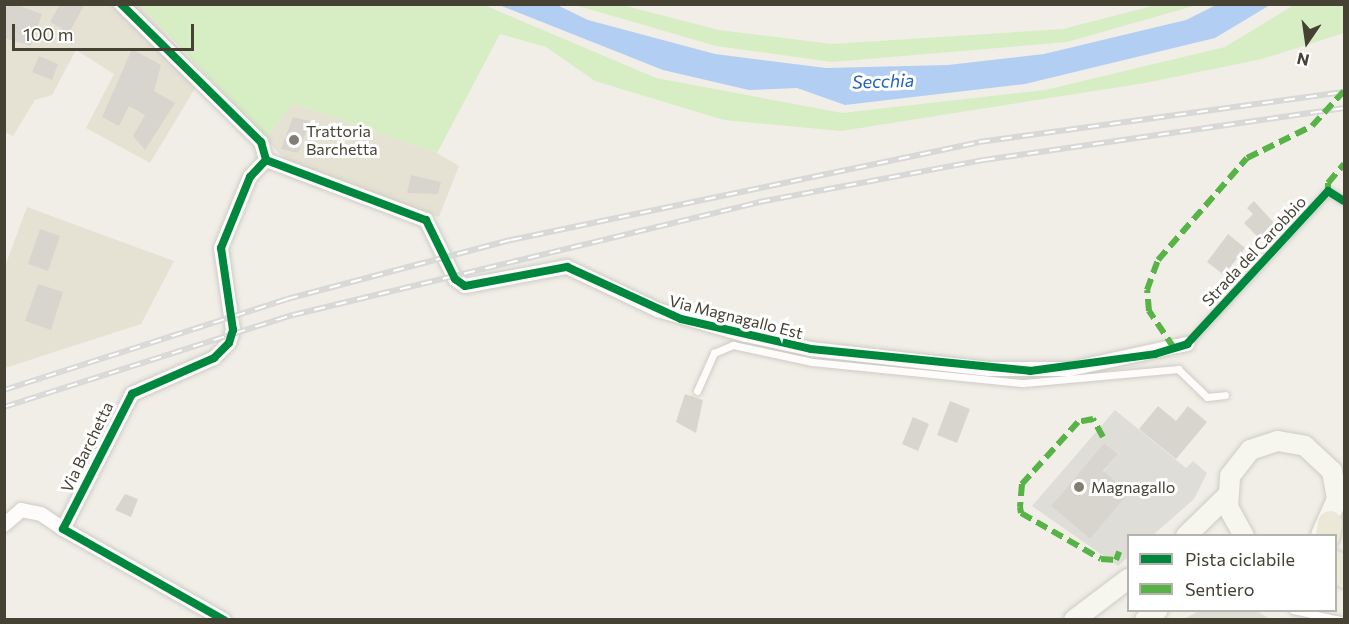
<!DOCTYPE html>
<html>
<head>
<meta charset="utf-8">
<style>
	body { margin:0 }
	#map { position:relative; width:1349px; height:624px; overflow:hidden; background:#f0eee7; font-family:Commissioner,sans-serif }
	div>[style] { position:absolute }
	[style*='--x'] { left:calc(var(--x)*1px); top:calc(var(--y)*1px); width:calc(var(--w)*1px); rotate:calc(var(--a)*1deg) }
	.residential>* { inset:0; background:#e5e2d4 }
	.industrial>* { inset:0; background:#e0ddd5 }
	.green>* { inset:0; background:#d7edc4 }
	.parking>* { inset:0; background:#dfddd7 }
	.water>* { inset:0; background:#b2cef2 }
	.building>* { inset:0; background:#d8d5ce }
	.roads { filter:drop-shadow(0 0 2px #ceccc5) drop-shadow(0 0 2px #ceccc5) }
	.service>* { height:7px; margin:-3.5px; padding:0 3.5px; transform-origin:3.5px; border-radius:3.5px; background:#fdfcfb }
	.minor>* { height:14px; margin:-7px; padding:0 7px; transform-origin:7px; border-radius:7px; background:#fdfcfb }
	.secondary>* { height:20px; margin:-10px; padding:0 10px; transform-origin:10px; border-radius:10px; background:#f6f5ee }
	.motorway>* { height:24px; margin:-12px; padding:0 12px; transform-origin:12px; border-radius:12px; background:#ece8d8 }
	.rail>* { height:6px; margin-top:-3px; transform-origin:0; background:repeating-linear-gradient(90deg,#fff 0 11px,#d8d8d7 0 22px); box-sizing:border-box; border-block:2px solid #d8d8d7 }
	.quiet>* { height:6px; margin-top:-3px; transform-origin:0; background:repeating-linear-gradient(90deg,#57b346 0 12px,transparent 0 18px) }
	.cycleway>* { height:8px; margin:-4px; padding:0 4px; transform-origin:4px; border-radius:4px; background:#00873e }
	.dots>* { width:16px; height:16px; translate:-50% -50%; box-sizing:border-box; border:3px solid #fff; border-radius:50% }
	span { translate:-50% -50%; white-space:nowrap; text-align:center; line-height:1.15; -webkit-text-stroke:6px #fff; paint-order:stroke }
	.poi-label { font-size:16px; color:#464233 }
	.left { translate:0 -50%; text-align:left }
	.street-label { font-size:16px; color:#464233 }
	.water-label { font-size:18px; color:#2162bc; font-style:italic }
	.frame { position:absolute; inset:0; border:6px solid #464233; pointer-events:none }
	.legend { position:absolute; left:1127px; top:534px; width:210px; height:78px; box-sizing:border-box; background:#fff; border:2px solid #b5b3ad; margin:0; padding:8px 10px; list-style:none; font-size:18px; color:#464233 }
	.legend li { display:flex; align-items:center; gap:12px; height:30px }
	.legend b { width:30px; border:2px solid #b5b3ad }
	.north { position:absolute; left:1277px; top:12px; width:60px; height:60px; -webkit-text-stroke:4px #fff; paint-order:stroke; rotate:193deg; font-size:16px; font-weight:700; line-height:24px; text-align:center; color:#464233 }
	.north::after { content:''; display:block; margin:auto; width:21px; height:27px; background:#464233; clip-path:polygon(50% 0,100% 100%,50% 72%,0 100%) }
	.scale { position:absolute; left:12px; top:24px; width:182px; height:27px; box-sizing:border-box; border:3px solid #464233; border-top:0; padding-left:8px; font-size:18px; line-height:21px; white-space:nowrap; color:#464233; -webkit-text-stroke:4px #fff; paint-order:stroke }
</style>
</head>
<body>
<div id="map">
	<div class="residential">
		<div style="clip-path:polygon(5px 5px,140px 5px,203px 75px,150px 163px,86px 128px,114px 74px,76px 50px,52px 95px,35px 100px,13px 136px,5px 132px)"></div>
		<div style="clip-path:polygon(292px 103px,437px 153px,459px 166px,439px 217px,288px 163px,266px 139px)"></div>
		<div style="clip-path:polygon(27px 207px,174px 261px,141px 324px,5px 368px,4px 269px)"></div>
	</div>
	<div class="industrial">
		<div style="clip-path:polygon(1199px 611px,1257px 611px,1270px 619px,1184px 619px)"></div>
	</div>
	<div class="green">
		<div style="clip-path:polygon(140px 5px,484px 5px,656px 78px,842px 113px,1045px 90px,1225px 47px,1294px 5px,1344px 5px,1344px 33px,1262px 59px,1145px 83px,841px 131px,724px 120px,595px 81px,546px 47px,500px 34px,437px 153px,292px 103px,266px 139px)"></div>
		<div style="clip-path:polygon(575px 5px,622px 5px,719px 30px,832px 44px,1063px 29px,1156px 5px,1197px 5px,1067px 42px,832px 62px,716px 46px)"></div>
	</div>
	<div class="parking">
		<div style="clip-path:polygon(evenodd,1115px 410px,1186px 468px,1193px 461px,1207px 473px,1194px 499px,1153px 535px,1128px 536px,1128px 557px,1118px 566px,1032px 506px,1115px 410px,1104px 443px,1118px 454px,1079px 501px,1114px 481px,1129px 493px,1090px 539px,1051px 506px,1104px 443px)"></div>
	</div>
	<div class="water">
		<div style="clip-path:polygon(499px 5px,557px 5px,588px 20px,715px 54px,826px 68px,948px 65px,1044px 54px,1186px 20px,1216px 5px,1270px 5px,1215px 38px,1025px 84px,845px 105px,797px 88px,749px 90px,663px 70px)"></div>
	</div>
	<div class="building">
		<div style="clip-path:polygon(14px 4px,42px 14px,31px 46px,4px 38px,4px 8px)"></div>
		<div style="clip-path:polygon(60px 4px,85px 4px,69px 33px,50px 22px)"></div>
		<div style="clip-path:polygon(132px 49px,161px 65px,154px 91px,175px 103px,145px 150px,133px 136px,145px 115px,129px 106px,119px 126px,102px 117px)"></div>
		<div style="clip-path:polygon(39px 56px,58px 64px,52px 80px,32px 72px)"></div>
		<div style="clip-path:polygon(293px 117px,310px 121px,298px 153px,281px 149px)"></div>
		<div style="clip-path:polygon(411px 175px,441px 182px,438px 194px,407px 193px)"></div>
		<div style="clip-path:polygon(1254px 201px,1274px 223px,1259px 238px,1244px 223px,1253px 214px,1247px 208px)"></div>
		<div style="clip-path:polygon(40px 229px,60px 236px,48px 271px,28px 264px)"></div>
		<div style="clip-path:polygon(1228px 234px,1245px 248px,1224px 275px,1207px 262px)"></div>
		<div style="clip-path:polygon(38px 284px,63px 292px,51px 330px,25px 321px)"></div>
		<div style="clip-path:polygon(685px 394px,703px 400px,696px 433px,676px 422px)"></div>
		<div style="clip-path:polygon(950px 401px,970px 409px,957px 443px,937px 435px)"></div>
		<div style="clip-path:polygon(1158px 406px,1176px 421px,1188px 406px,1207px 422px,1176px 459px,1139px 429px)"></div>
		<div style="clip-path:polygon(913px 417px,929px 424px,918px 451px,902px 444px)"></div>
		<div style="clip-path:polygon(1104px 443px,1118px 454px,1103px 471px,1129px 493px,1090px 539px,1051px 506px)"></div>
		<div style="clip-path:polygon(125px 494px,138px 499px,131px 517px,115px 510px)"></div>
	</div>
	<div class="roads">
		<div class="service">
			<div style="--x:1187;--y:344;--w:208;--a:-47.3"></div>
			<div style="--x:1328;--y:191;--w:19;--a:32"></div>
			<div style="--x:697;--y:391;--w:42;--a:-65.9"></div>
			<div style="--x:714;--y:353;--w:21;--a:-23"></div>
			<div style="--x:733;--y:345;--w:81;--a:12.1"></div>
			<div style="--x:812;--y:362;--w:213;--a:5.7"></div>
			<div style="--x:1024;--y:383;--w:155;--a:-5.2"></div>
			<div style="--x:1178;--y:369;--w:40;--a:44"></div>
			<div style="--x:1207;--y:397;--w:18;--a:-6"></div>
			<div style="--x:1293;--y:610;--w:48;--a:12"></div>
		</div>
		<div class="minor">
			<div style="--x:121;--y:4;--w:197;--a:44.6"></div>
			<div style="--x:261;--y:142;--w:19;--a:74"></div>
			<div style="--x:266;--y:160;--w:171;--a:20.6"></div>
			<div style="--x:426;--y:220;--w:66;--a:63.8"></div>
			<div style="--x:455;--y:279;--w:12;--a:35"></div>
			<div style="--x:465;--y:286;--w:104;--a:-10.6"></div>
			<div style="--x:567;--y:267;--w:101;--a:25.3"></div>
			<div style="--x:658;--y:310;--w:91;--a:15.9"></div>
			<div style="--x:746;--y:335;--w:66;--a:12.2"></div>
			<div style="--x:811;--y:349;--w:179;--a:6.4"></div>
			<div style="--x:989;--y:369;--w:81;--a:0"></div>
			<div style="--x:1070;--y:369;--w:120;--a:-12.1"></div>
			<div style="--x:4;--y:525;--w:23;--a:-41"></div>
			<div style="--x:21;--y:510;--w:20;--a:11"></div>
			<div style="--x:41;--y:514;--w:27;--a:34"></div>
			<div style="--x:224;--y:620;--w:185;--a:-150.5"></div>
			<div style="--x:63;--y:529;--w:152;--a:-62.9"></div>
			<div style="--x:132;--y:394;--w:90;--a:-23.7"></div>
			<div style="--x:214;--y:358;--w:21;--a:-45"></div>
			<div style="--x:229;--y:343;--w:14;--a:-73"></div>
			<div style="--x:233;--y:330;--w:83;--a:-98.3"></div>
			<div style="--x:221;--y:248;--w:77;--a:-67.8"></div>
			<div style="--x:250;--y:177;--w:23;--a:-47"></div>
		</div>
		<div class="secondary">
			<div style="--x:1186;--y:536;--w:56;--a:-44.3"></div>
			<div style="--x:1244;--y:536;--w:33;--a:-119"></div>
			<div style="--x:1228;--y:507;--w:31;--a:-86"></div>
			<div style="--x:1230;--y:476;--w:33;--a:-52"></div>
			<div style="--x:1250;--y:450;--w:29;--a:-18"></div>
			<div style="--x:1278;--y:441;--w:27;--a:10"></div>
			<div style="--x:1305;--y:446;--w:37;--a:43"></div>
			<div style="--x:1332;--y:471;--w:28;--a:80"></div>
			<div style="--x:1337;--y:499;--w:39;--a:114"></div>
			<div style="--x:1074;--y:620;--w:68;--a:-37.2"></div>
			<div style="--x:1145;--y:620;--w:16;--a:-38"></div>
		</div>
		<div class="motorway">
			<div style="--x:1328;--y:536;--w:13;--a:-81"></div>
			<div style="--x:1336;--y:563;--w:15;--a:58"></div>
		</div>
	</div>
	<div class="rail">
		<div style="--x:4;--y:390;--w:297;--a:-17.8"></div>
		<div style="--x:287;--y:299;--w:232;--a:-14.8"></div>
		<div style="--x:511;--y:240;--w:478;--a:-11.8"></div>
		<div style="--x:979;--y:142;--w:368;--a:-7.8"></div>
		<div style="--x:4;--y:407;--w:303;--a:-17.7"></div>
		<div style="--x:293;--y:315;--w:480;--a:-13.6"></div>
		<div style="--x:759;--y:202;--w:229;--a:-10.6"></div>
		<div style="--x:984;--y:160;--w:364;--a:-8.2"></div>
	</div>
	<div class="quiet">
		<div style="--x:1328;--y:191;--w:8;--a:-90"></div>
		<div style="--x:1328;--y:183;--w:25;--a:-50"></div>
		<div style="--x:1174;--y:348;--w:45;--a:-124"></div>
		<div style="--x:1149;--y:311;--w:21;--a:-95"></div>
		<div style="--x:1147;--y:290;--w:32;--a:-70"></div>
		<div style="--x:1158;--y:260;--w:135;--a:-48.9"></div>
		<div style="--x:1247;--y:158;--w:72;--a:-26.2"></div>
		<div style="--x:1312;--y:126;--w:47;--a:-47.6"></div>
		<div style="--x:1103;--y:437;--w:21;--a:-119"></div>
		<div style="--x:1093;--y:419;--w:15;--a:169"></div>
		<div style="--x:1078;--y:422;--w:84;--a:132.1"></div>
		<div style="--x:1022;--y:484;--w:23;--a:95"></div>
		<div style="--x:1020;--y:507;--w:6;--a:81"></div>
		<div style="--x:1021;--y:513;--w:92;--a:29.9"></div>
		<div style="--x:1101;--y:559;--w:15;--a:4"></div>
		<div style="--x:1116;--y:560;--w:9;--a:-69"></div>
	</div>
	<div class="cycleway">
		<div style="--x:121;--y:4;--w:197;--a:44.6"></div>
		<div style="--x:261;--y:142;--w:19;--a:74"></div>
		<div style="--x:266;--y:160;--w:171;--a:20.6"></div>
		<div style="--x:426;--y:220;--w:66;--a:63.8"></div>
		<div style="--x:455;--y:279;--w:12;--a:35"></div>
		<div style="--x:465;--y:286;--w:104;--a:-10.6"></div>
		<div style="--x:567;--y:267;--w:125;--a:24.5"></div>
		<div style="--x:681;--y:319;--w:133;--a:13"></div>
		<div style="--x:811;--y:349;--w:220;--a:5.7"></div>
		<div style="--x:1030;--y:371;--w:126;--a:-7.7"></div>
		<div style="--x:1155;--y:354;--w:34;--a:-17"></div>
		<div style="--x:1187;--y:344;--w:208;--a:-47.3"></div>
		<div style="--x:1328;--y:191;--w:19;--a:32"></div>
		<div style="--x:224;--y:620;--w:185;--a:-150.5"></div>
		<div style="--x:63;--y:529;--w:152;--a:-62.9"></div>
		<div style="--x:132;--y:394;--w:90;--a:-23.7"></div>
		<div style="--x:214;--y:358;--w:21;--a:-45"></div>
		<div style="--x:229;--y:343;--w:14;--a:-73"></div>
		<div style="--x:233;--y:330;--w:83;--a:-98.3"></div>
		<div style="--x:221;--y:248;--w:77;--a:-67.8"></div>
		<div style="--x:250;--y:177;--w:23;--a:-47"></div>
	</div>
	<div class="dots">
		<div style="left:294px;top:140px;background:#827e72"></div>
		<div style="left:1079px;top:487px;background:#827e72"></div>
	</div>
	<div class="poi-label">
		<span class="left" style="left:306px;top:140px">Trattoria<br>Barchetta</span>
		<span class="left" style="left:1091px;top:487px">Magnagallo</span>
	</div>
	<div class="street-label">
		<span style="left:1254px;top:251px;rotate:-47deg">Strada del Carobbio</span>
		<span style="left:736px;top:317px;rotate:14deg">Via Magnagallo Est</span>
		<span style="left:87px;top:447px;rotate:-64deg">Via Barchetta</span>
	</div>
	<div class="water-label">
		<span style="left:883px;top:81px;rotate:-2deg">Secchia</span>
	</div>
	<div class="frame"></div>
	<ul class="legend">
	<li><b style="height:8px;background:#00873e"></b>Pista ciclabile</li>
	<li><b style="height:8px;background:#57b346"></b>Sentiero</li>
	</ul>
	<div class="north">N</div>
	<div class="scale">100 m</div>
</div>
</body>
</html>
